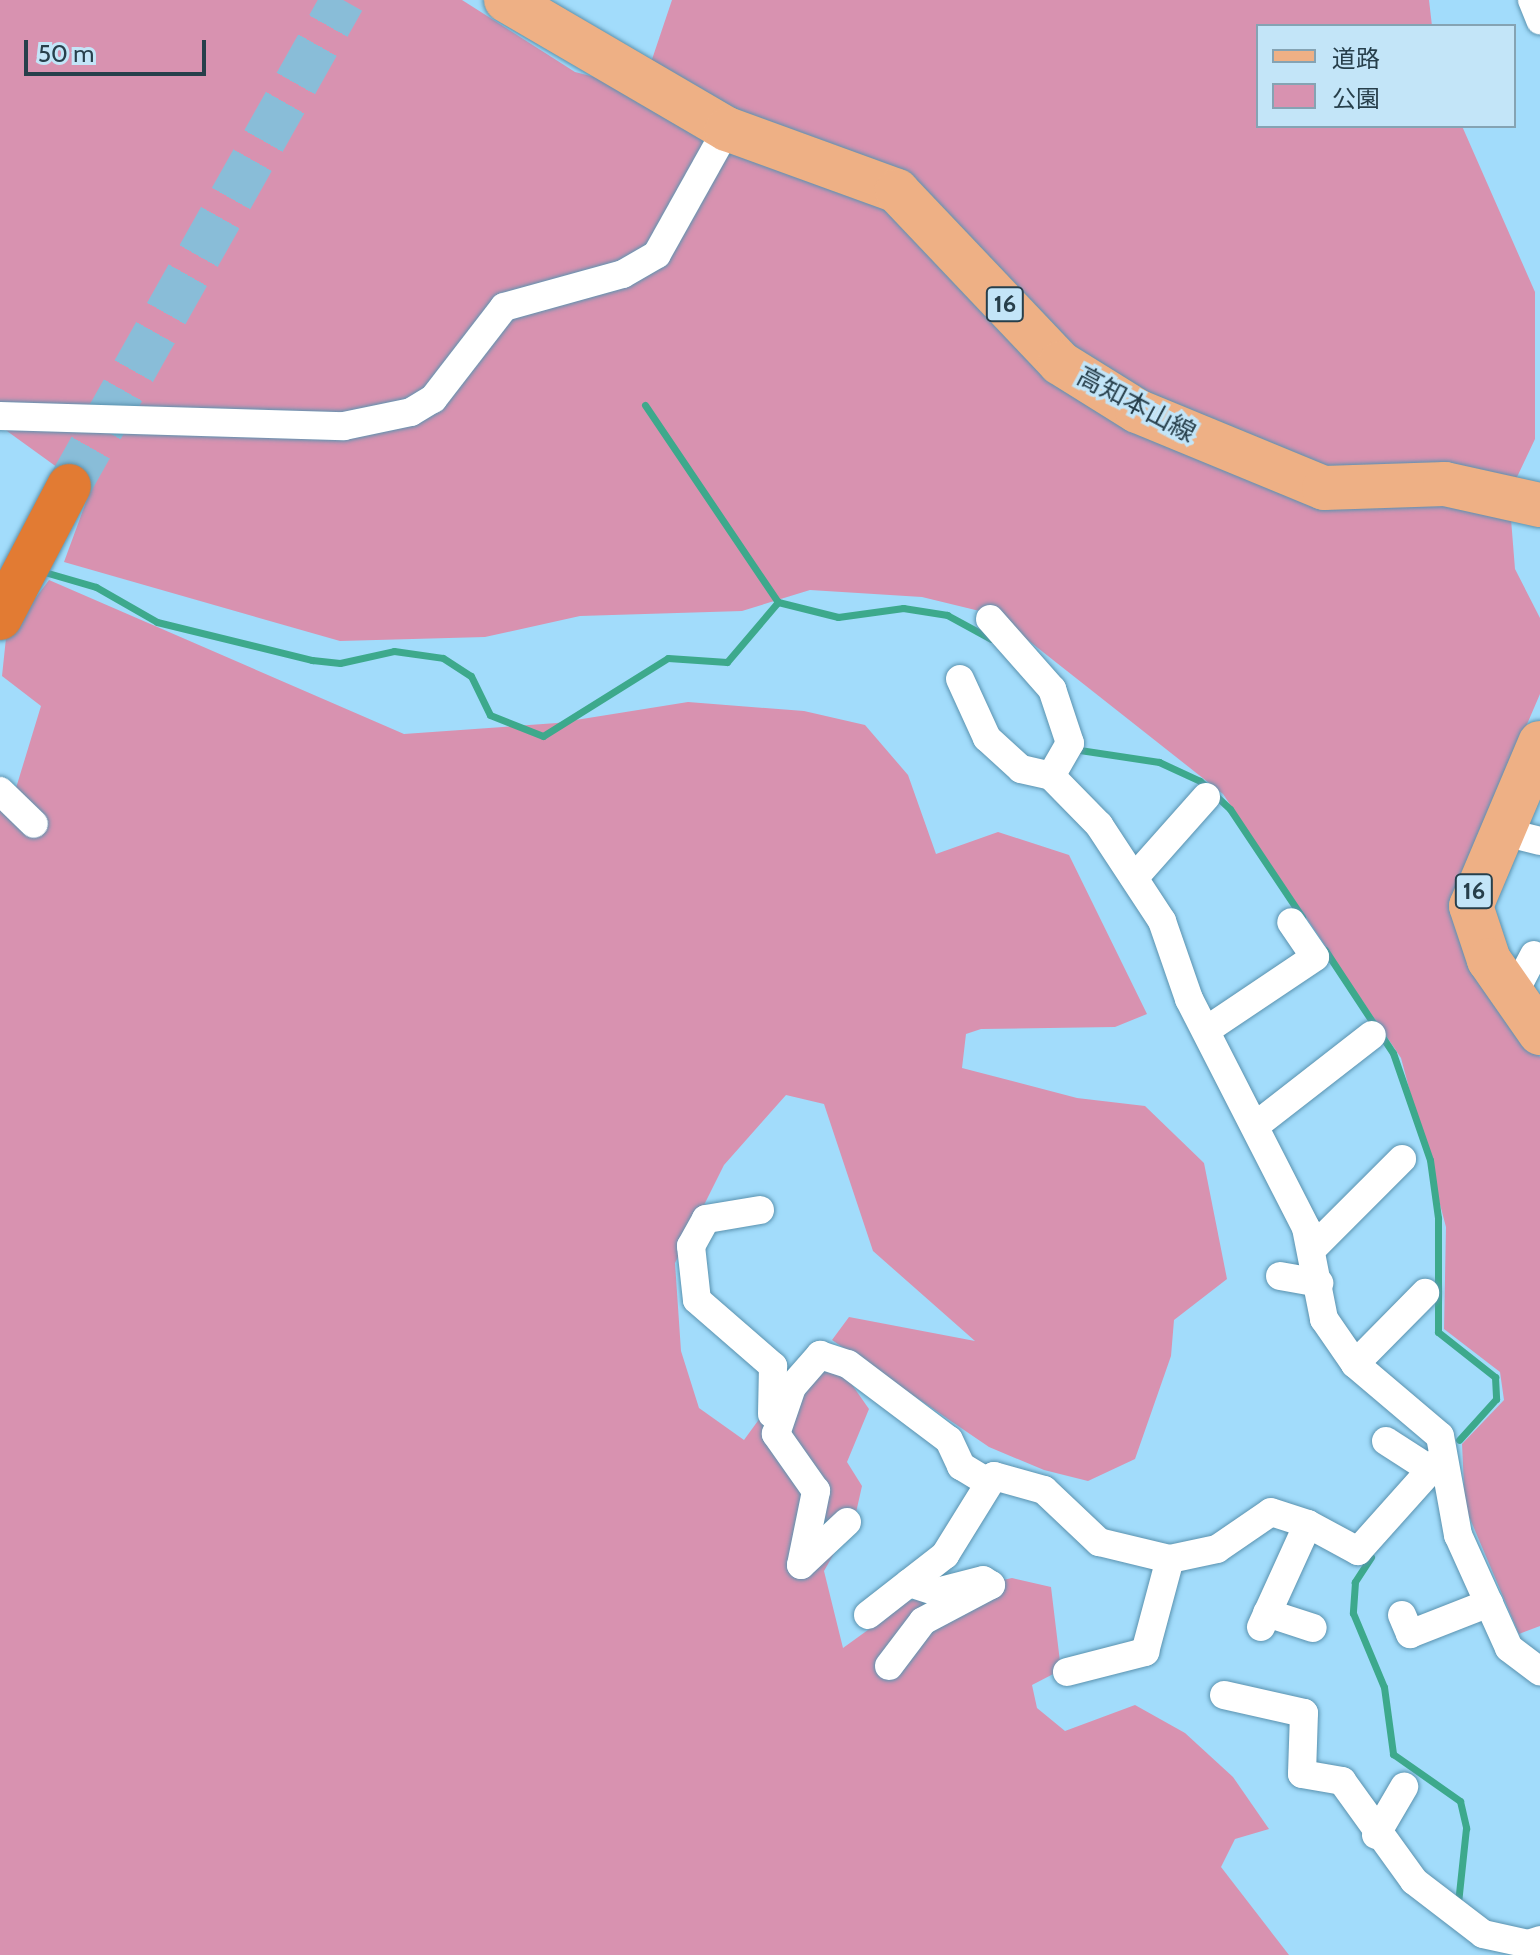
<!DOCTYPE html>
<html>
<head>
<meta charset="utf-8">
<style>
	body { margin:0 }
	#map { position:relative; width:1540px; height:1955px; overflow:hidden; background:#a2dcfb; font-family:Cabin,"Noto Sans JP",sans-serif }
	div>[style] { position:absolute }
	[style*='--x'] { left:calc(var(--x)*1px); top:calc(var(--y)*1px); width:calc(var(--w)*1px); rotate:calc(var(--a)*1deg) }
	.green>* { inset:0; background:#d892b0 }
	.stream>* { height:7px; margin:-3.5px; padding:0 3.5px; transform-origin:3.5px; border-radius:3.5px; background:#3da98c }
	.highway-tunnel>* { height:44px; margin-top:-22px; transform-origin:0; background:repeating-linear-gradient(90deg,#89bdd8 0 44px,transparent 0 66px) }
	.roads { filter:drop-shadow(0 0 2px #5a92af) drop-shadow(0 0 2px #5a92af) }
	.street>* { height:28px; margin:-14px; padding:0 14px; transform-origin:14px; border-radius:14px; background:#fff }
	.primary>* { height:44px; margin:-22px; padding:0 22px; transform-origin:22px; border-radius:22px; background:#eeb085 }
	.highway>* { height:44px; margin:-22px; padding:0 22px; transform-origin:22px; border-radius:22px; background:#e27b33 }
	span { translate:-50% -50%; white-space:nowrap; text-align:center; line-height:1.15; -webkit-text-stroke:7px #c3e5f8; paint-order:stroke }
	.shield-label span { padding:2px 6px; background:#c3e5f8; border:2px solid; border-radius:6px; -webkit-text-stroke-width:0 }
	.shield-label { font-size:24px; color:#273f4b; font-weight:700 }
	.street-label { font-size:26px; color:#273f4b }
	.legend { position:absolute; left:1256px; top:24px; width:260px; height:104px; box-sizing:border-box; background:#c3e5f8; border:2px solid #85a3b3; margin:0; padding:10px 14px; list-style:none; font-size:24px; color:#273f4b }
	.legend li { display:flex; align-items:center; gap:16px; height:40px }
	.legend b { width:40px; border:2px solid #85a3b3 }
	.scale { position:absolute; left:24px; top:40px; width:182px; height:36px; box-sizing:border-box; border:4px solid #273f4b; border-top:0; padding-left:10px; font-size:24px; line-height:28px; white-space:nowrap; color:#273f4b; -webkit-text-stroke:6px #c3e5f8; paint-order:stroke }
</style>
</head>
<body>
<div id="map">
	<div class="green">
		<div style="clip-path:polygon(0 0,462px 0,575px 72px,642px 89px,672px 0,1429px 0,1432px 26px,1258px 26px,1258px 126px,1462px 126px,1535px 292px,1535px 439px,1509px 494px,1515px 569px,1540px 618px,1540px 694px,1449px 906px,1497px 1005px,1540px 1057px,1540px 1626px,1519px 1634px,1465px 1507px,1462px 1444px,1504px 1400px,1500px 1372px,1444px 1329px,1446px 1227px,1401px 1058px,1223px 794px,996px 615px,922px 597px,810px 590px,742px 611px,580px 616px,485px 637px,340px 641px,64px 562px,90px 491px,0 426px)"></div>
		<div style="clip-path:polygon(49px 580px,404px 734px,557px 723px,688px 702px,804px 711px,865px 725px,908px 775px,936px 854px,998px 832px,1069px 855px,1147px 1014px,1115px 1027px,981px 1029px,966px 1034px,962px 1068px,1077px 1098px,1145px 1106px,1204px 1163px,1227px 1279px,1174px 1320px,1171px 1356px,1135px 1459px,1088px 1481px,1044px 1470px,989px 1447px,832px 1340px,849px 1317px,975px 1341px,873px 1251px,824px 1104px,786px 1095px,724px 1165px,675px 1263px,681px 1351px,699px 1408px,744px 1440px,787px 1381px,820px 1363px,841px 1369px,869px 1409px,847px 1462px,862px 1486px,855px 1517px,824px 1571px,843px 1648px,908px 1601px,1012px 1578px,1051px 1587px,1061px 1670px,1032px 1685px,1037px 1708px,1065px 1731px,1135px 1705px,1185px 1733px,1233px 1777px,1269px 1829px,1235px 1839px,1221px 1867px,1289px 1955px,0 1955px,0 785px,16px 788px,41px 706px,2px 676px,6px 638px)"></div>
	</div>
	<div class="stream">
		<div style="--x:645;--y:405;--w:238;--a:56"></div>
		<div style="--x:41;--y:571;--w:57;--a:16.2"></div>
		<div style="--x:96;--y:587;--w:70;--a:29.8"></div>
		<div style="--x:157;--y:622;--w:160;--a:13.8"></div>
		<div style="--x:312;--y:660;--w:28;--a:6"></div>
		<div style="--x:340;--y:663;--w:55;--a:-12.5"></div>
		<div style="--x:394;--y:651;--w:49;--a:8.1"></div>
		<div style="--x:443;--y:658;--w:33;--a:33"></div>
		<div style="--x:471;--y:676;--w:43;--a:64"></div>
		<div style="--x:490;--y:715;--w:57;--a:21.6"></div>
		<div style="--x:543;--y:736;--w:147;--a:-32"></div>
		<div style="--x:668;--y:658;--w:59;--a:3.9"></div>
		<div style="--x:727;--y:662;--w:79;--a:-49.6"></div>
		<div style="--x:778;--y:602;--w:62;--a:14"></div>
		<div style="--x:838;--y:617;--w:66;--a:-7.9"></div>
		<div style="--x:903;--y:608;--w:45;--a:9"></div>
		<div style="--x:947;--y:615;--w:50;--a:28.6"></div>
		<div style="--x:1073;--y:749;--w:87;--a:8.6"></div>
		<div style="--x:1159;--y:762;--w:45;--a:24.9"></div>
		<div style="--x:1200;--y:781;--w:41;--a:43"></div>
		<div style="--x:1230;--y:809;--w:130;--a:56.3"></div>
		<div style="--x:1325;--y:950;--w:123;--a:56.6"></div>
		<div style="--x:1393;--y:1053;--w:113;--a:70.9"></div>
		<div style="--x:1430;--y:1160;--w:59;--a:82.1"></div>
		<div style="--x:1438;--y:1218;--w:114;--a:90"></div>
		<div style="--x:1438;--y:1332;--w:73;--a:38.3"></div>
		<div style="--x:1495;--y:1377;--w:22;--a:87"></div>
		<div style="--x:1496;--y:1399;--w:55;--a:132.1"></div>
		<div style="--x:1371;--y:1557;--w:30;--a:123"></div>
		<div style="--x:1355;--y:1582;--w:31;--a:94"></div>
		<div style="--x:1353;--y:1613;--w:80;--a:67.3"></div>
		<div style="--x:1384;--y:1687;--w:68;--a:82.3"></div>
		<div style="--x:1393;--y:1754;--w:82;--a:35"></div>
		<div style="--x:1460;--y:1801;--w:28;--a:77"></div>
		<div style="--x:1466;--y:1828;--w:75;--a:96.1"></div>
	</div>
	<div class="highway-tunnel">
		<div style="--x:69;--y:486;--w:558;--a:-60.59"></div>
	</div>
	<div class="roads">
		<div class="street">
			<div style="--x:1532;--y:0;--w:22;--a:68"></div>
			<div style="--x:0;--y:416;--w:344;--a:1.7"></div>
			<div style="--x:344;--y:426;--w:68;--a:-11.8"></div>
			<div style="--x:411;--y:412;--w:26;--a:-31"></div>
			<div style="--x:433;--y:399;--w:116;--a:-52.3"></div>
			<div style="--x:504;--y:307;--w:123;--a:-15.5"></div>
			<div style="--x:623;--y:274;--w:39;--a:-30"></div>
			<div style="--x:657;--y:254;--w:143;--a:-60.8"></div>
			<div style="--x:990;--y:619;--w:94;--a:48.5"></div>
			<div style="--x:1052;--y:689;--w:57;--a:71.6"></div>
			<div style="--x:1070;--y:743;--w:38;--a:120"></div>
			<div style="--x:960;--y:679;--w:65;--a:65.4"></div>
			<div style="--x:987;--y:738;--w:46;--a:42.4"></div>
			<div style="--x:1021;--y:769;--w:31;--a:13"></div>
			<div style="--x:1051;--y:776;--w:69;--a:45.6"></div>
			<div style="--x:1099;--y:825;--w:115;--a:56.7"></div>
			<div style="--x:1162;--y:921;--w:83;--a:70.9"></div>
			<div style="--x:1189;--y:999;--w:257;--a:62.9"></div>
			<div style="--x:1306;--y:1228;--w:93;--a:78.8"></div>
			<div style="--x:1324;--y:1319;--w:55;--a:55.4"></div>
			<div style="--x:1355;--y:1364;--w:111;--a:40.3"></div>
			<div style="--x:1440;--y:1436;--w:101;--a:79.7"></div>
			<div style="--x:1458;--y:1535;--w:124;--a:65.7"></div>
			<div style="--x:1509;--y:1648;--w:39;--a:37"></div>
			<div style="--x:0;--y:791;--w:47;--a:44.1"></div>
			<div style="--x:1500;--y:831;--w:41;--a:14"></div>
			<div style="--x:1135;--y:877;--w:107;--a:-48.4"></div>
			<div style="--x:1524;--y:998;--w:11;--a:-165"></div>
			<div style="--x:1513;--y:995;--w:45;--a:-62.3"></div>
			<div style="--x:1208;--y:1029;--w:129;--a:-33.9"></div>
			<div style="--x:1315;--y:957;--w:42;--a:-124.4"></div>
			<div style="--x:1255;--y:1126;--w:148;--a:-37.9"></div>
			<div style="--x:760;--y:1210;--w:55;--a:170.5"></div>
			<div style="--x:706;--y:1219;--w:31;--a:119"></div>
			<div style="--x:691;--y:1246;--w:54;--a:83.7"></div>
			<div style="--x:697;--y:1300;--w:101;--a:41"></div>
			<div style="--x:773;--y:1366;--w:48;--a:91.2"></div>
			<div style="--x:1313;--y:1248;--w:126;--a:-45"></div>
			<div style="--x:1280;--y:1276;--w:40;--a:10"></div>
			<div style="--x:1355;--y:1364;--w:100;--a:-45.4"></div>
			<div style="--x:1386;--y:1441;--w:54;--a:32.8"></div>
			<div style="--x:847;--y:1522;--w:63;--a:136.9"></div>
			<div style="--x:801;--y:1565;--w:76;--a:-78.5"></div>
			<div style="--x:816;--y:1491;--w:70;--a:-125.1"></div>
			<div style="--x:776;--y:1434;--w:50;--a:-71.2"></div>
			<div style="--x:792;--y:1387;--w:43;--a:-48.8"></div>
			<div style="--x:820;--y:1355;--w:29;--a:18"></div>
			<div style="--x:848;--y:1364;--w:126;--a:37"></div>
			<div style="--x:949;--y:1440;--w:29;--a:65"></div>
			<div style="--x:961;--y:1466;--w:29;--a:31"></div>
			<div style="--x:1267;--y:1613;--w:48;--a:18.1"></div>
			<div style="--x:868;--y:1615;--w:52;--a:-38"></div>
			<div style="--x:1402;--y:1615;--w:21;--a:67"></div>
			<div style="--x:1410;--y:1634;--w:85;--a:-21.4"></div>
			<div style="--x:1261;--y:1627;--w:113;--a:-65.5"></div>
			<div style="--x:1308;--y:1524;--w:57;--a:28.4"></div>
			<div style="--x:1358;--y:1551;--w:127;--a:-48.2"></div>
			<div style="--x:889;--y:1666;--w:56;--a:-52.9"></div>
			<div style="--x:923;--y:1621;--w:77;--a:-27.9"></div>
			<div style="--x:991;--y:1585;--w:9;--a:-148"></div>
			<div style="--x:983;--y:1580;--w:48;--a:165.4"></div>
			<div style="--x:937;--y:1592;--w:29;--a:-162"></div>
			<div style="--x:909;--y:1583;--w:46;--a:-37.9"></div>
			<div style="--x:945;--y:1555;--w:93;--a:-58.2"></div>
			<div style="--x:994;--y:1476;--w:52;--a:15.6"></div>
			<div style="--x:1044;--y:1490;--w:76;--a:43.4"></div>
			<div style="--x:1099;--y:1542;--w:73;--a:13.5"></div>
			<div style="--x:1170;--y:1559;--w:48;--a:-12"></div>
			<div style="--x:1217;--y:1549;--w:65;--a:-34.4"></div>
			<div style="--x:1271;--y:1512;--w:39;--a:18"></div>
			<div style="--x:1067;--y:1672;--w:81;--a:-14.4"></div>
			<div style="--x:1145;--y:1652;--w:96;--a:-75"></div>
			<div style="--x:1224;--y:1695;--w:82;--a:12.7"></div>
			<div style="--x:1304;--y:1713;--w:61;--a:91.9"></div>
			<div style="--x:1302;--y:1774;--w:41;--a:9.9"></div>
			<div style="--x:1342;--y:1781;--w:123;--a:54.2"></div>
			<div style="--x:1414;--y:1881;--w:87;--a:37.5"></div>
			<div style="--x:1483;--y:1934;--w:46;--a:12.5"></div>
			<div style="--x:1528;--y:1944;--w:13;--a:-18"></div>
			<div style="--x:1376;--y:1835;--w:56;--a:-59.7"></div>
		</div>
		<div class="primary">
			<div style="--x:506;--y:0;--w:256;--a:30.3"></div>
			<div style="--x:727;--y:129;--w:181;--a:20"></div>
			<div style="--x:897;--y:191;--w:237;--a:46.5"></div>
			<div style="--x:1060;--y:363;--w:91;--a:31.9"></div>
			<div style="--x:1137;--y:411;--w:202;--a:22.4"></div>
			<div style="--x:1324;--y:488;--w:121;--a:-1.9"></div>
			<div style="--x:1445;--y:484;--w:97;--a:12.5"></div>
			<div style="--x:1540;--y:743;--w:177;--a:112.9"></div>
			<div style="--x:1471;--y:906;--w:57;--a:71.6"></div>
			<div style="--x:1489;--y:960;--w:89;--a:55.1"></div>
		</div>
		<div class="highway">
			<div style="--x:0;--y:618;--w:149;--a:-62.4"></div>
		</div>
	</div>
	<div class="shield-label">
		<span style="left:1005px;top:304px">16</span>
		<span style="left:1474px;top:891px">16</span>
	</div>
	<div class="street-label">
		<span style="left:1136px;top:405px;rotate:28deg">高知本山線</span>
	</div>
	<ul class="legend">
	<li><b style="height:10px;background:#eeb085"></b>道路</li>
	<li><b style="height:22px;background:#d892b0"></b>公園</li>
	</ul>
	<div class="scale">50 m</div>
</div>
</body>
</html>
